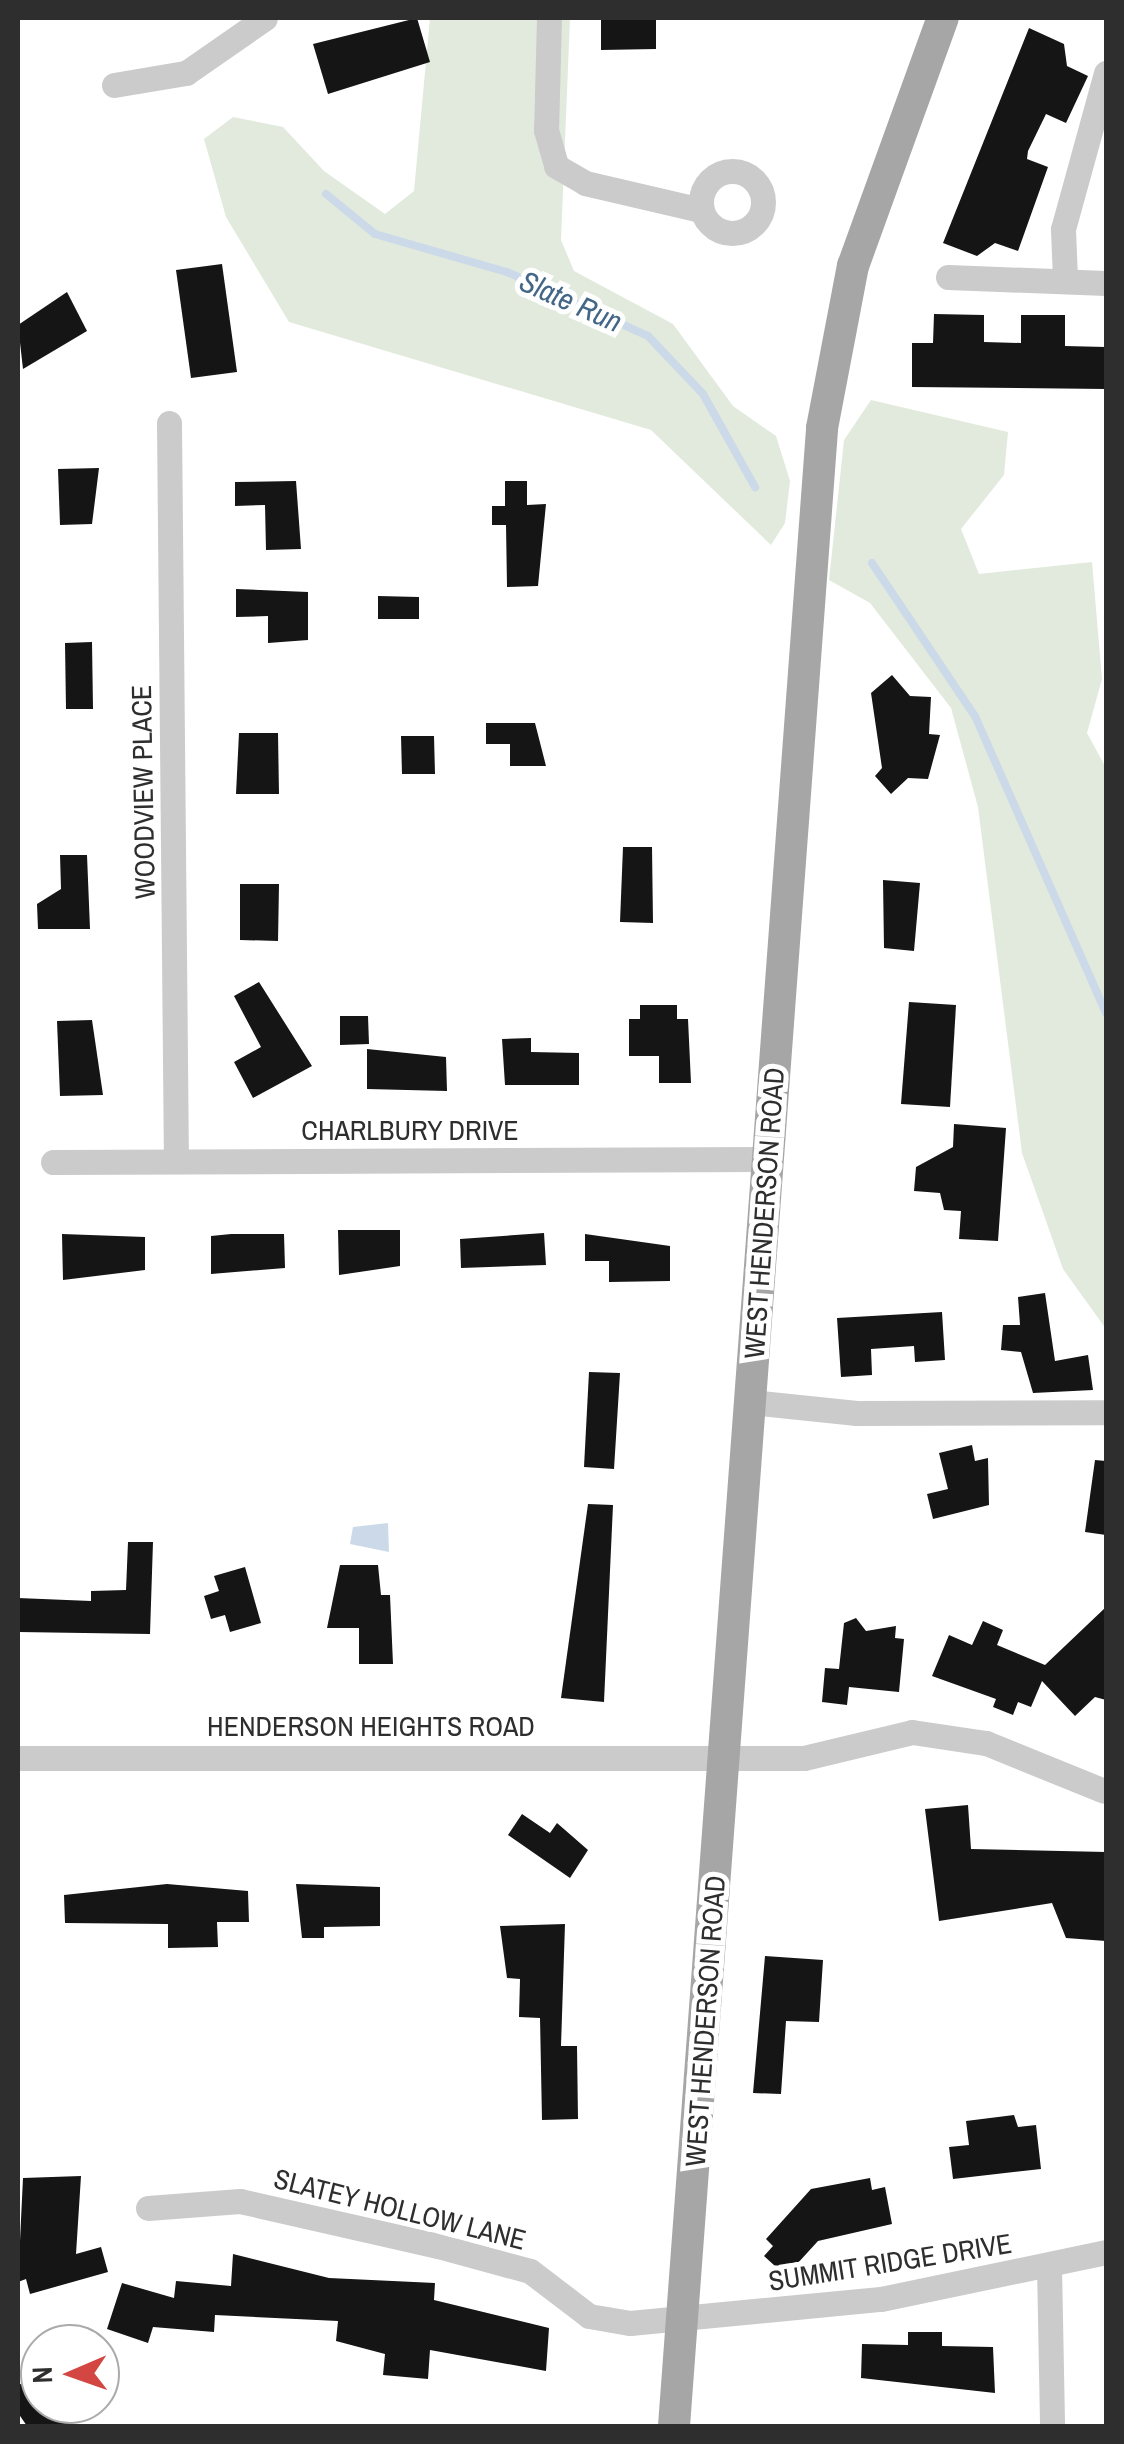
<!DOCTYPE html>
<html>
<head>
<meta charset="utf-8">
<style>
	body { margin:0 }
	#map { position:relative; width:1124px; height:2444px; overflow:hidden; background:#fff; font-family:"Archivo Narrow",sans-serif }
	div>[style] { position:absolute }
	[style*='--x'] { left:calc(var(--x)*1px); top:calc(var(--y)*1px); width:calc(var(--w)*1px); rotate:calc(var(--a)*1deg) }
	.green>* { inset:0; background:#e2eadd }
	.water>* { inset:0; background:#cbd9e8 }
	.stream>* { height:8px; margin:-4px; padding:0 4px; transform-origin:4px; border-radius:4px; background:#cbd9e8 }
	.building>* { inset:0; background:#151515 }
	.minor>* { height:25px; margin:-12.5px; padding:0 12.5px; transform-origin:12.5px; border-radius:12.5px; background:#cbcbcb }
	.minor>.ring { margin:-12.5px; padding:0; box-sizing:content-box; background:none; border:25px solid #cbcbcb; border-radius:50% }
	.major>* { height:32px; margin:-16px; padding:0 16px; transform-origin:16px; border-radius:16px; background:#a6a6a6 }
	span { translate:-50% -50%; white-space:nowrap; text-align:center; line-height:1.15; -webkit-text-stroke:10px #fff; paint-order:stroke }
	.street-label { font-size:28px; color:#2e2e2e }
	.water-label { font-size:30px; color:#446687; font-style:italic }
	.frame { position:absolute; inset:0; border:20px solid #2e2e2e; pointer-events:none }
	.north { position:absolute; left:20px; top:2324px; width:100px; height:100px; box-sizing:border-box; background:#fff; border:2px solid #ababab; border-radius:50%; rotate:268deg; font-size:28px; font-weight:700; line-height:40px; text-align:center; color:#2e2e2e }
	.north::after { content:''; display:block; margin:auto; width:35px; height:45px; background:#d34641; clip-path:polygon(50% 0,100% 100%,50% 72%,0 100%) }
</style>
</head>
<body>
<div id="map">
	<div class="green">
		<div style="clip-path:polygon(430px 18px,570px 18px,561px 240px,574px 271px,673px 324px,733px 406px,776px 436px,790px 481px,785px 523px,771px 545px,651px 430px,289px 322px,226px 217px,204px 139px,233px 117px,283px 127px,324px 171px,385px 214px,414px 191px)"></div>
		<div style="clip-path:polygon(871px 400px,1008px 432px,1004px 475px,961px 529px,979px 574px,1092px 562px,1102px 679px,1087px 733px,1106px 768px,1106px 1329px,1063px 1269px,1022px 1153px,978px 807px,951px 708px,870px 603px,829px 580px,844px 440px)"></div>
	</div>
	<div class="water">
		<div style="clip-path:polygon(388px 1523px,389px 1552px,350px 1544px,353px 1527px)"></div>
	</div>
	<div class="stream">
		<div style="--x:326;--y:194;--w:63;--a:39.2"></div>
		<div style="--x:375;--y:234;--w:137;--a:16.1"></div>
		<div style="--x:507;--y:272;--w:155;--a:24.4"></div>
		<div style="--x:648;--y:336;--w:80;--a:46.5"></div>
		<div style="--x:703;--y:394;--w:107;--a:60.8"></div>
		<div style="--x:872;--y:563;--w:184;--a:56.1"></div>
		<div style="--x:975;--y:716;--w:325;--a:66.2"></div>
	</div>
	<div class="building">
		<div style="clip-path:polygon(417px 18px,430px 62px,328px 94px,313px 44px)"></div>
		<div style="clip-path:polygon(601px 18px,656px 18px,656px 49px,601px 50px)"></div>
		<div style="clip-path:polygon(1029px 28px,1064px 44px,1067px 66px,1088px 76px,1066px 123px,1046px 114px,1028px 151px,1027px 159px,1048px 167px,1018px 251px,995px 243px,977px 256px,943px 243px)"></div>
		<div style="clip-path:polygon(222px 264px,237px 372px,191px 378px,176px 270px)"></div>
		<div style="clip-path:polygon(67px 292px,87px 331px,23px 369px,18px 325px)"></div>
		<div style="clip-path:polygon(934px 314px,984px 315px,984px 342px,1021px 343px,1021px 315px,1065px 315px,1065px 346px,1106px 347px,1106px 389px,912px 387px,912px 343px,933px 343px)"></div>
		<div style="clip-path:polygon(99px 468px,92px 524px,60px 525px,58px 469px)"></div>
		<div style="clip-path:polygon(296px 481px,301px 549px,266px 550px,265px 505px,235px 506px,235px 482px)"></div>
		<div style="clip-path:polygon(505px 481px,527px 481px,527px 505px,546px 504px,538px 586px,507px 587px,506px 525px,492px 525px,492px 506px,505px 506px)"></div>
		<div style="clip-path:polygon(236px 589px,308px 592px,308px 640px,268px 643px,268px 616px,236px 617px)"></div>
		<div style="clip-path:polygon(378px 596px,419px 597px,419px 619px,378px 619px)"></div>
		<div style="clip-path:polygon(92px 642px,93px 709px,66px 709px,65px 643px)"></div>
		<div style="clip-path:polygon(892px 675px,910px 696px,931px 697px,929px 734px,940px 735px,928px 779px,908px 778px,891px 794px,875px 776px,882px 768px,871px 693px)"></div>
		<div style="clip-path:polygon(486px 723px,535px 723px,546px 766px,510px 766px,510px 744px,486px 744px)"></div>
		<div style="clip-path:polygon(239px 733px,278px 733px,279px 794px,236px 794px)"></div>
		<div style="clip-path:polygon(401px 736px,434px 736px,435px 774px,402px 774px)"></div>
		<div style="clip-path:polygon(623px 847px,652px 847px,653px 923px,620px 922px)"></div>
		<div style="clip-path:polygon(60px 855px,87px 855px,90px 929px,38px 929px,37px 904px,61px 889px)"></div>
		<div style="clip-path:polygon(883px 880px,920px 883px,914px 951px,884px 948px)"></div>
		<div style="clip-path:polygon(240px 884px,279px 884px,278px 941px,240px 940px)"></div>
		<div style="clip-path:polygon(259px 982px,312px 1066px,253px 1098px,234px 1062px,261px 1047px,234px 996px)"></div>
		<div style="clip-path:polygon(909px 1002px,956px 1005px,950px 1107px,901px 1104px)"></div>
		<div style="clip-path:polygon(640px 1005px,677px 1005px,677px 1019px,688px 1019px,691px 1083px,659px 1083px,659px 1056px,629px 1056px,629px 1019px,640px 1019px)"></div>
		<div style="clip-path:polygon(340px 1016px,368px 1016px,369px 1044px,340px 1045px)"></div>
		<div style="clip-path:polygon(92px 1020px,103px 1095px,60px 1096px,57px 1021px)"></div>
		<div style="clip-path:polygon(531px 1038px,531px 1052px,579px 1053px,579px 1085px,505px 1085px,502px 1039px)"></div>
		<div style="clip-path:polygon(367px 1049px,446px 1057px,447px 1091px,367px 1089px)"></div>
		<div style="clip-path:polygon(954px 1124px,1006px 1128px,998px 1241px,959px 1239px,961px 1211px,944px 1210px,940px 1193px,914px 1191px,916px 1167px,953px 1147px)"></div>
		<div style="clip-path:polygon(338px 1230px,400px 1230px,400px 1266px,339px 1275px)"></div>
		<div style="clip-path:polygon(544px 1233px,546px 1265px,461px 1268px,460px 1239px)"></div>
		<div style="clip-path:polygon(62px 1234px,145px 1237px,145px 1270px,63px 1280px)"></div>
		<div style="clip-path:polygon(231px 1234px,284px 1234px,285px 1268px,211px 1274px,211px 1236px)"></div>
		<div style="clip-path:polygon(585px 1234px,670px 1246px,670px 1281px,609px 1282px,609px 1261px,585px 1261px)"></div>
		<div style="clip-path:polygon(1045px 1293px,1055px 1361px,1088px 1355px,1093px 1390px,1033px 1393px,1021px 1352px,1001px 1350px,1003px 1325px,1020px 1325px,1018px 1297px)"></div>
		<div style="clip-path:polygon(942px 1312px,945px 1360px,915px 1362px,914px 1346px,871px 1349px,872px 1375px,841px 1377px,837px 1318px)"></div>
		<div style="clip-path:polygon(589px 1372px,620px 1373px,614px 1469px,584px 1467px)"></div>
		<div style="clip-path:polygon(972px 1445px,975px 1461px,988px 1458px,989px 1505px,933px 1519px,927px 1494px,948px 1489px,939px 1453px)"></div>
		<div style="clip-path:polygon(1095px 1460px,1106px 1461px,1106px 1535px,1085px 1532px)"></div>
		<div style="clip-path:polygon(588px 1504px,613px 1505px,604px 1702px,561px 1698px)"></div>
		<div style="clip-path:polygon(128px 1542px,153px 1542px,150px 1634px,18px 1632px,18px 1598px,91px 1601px,91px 1591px,126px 1590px)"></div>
		<div style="clip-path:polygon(340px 1565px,378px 1565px,381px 1595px,390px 1595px,393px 1664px,359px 1664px,359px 1628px,327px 1628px)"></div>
		<div style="clip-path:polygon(245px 1567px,261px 1623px,230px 1632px,225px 1615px,211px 1619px,204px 1596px,219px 1591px,214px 1576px)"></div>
		<div style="clip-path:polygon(1106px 1607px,1106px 1700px,1095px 1697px,1075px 1716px,1042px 1681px,1031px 1707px,1018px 1702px,1013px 1715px,993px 1707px,996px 1699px,932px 1676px,949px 1635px,972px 1645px,983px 1621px,1003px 1630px,997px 1645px,1045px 1665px)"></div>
		<div style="clip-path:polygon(856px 1618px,866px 1631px,896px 1626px,895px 1638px,904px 1639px,899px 1692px,849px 1687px,847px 1705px,822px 1702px,825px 1668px,839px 1669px,844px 1623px)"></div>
		<div style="clip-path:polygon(968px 1805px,971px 1849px,1106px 1852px,1106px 1941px,1066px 1938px,1052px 1903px,939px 1921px,925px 1809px)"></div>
		<div style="clip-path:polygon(522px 1814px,550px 1833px,557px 1823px,588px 1850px,570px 1878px,508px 1835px)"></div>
		<div style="clip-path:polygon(167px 1884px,248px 1891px,249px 1922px,217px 1922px,218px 1947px,168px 1948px,168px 1924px,65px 1923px,64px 1895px)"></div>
		<div style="clip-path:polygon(296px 1884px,380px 1887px,380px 1926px,324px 1927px,324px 1938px,302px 1938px)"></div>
		<div style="clip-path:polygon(565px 1924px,561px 2046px,577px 2046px,578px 2119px,542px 2120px,540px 2018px,519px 2017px,520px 1979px,507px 1978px,500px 1926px)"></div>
		<div style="clip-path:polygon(765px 1956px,823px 1960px,819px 2022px,786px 2021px,781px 2094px,753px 2093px)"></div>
		<div style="clip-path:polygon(1014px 2115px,1018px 2127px,1036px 2125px,1041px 2169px,953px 2179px,949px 2147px,969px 2145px,966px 2121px)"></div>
		<div style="clip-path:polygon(81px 2176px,76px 2254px,101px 2247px,108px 2272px,30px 2294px,26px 2279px,18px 2282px,23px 2178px)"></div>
		<div style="clip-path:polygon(870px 2178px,872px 2190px,885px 2187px,892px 2224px,818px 2241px,786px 2276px,764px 2256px,773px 2246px,766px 2239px,811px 2189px)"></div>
		<div style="clip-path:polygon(233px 2254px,329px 2278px,435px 2283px,434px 2300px,549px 2328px,546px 2371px,430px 2350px,428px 2379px,383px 2375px,385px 2354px,336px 2341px,338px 2321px,215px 2315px,214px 2332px,153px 2327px,148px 2343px,107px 2329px,122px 2283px,174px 2298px,176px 2281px,231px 2286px)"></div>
		<div style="clip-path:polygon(908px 2332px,942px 2332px,942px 2346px,993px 2347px,995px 2393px,861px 2378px,862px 2344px,908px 2345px)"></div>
		<div style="clip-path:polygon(40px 2369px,40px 2404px,55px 2404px,72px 2426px,27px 2426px,18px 2413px,18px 2386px)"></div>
	</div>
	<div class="minor">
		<div style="--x:549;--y:18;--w:112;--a:91.5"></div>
		<div style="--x:546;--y:130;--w:37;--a:74"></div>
		<div style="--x:556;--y:166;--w:34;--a:30"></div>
		<div style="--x:585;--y:183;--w:119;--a:13.1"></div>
		<div style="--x:114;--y:85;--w:73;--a:-9.5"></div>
		<div style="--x:186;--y:73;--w:96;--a:-34.8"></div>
		<div class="ring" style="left:701px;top:171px;width:37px;height:37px"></div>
		<div style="--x:948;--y:277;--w:158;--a:2.2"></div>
		<div style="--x:1065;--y:279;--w:50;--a:-92.3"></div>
		<div style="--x:1063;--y:229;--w:162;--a:-74.6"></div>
		<div style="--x:169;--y:423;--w:738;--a:89.46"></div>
		<div style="--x:53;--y:1162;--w:714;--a:-0.24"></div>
		<div style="--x:750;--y:1402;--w:107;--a:5.9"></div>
		<div style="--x:856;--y:1413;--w:250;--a:-0.2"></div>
		<div style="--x:18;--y:1758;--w:786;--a:0"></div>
		<div style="--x:804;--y:1758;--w:111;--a:-13.5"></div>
		<div style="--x:912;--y:1732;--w:75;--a:8.5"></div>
		<div style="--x:986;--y:1743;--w:127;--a:22.1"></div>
		<div style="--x:148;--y:2208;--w:92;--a:-4.4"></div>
		<div style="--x:240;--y:2201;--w:203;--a:12.8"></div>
		<div style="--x:438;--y:2246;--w:95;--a:15.2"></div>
		<div style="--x:530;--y:2271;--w:74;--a:37.3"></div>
		<div style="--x:589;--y:2316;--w:42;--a:9.7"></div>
		<div style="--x:630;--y:2323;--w:252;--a:-5.5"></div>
		<div style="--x:881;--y:2299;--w:230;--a:-11.8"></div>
		<div style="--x:1049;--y:2266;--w:160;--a:88.9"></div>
	</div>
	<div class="major">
		<div style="--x:674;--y:2426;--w:2003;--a:-85.76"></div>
		<div style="--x:822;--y:428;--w:165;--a:-79.2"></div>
		<div style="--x:853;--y:266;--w:264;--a:-70.1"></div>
	</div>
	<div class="street-label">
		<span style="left:143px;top:792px;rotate:-91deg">WOODVIEW PLACE</span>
		<span style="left:410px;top:1130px">CHARLBURY DRIVE</span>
		<span style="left:764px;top:1213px;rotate:-86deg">WEST HENDERSON ROAD</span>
		<span style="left:371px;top:1726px">HENDERSON HEIGHTS ROAD</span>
		<span style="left:705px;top:2021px;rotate:-86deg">WEST HENDERSON ROAD</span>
		<span style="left:400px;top:2209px;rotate:14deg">SLATEY HOLLOW LANE</span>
		<span style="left:890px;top:2262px;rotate:-9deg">SUMMIT RIDGE DRIVE</span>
	</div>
	<div class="water-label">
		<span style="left:571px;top:301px;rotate:24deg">Slate Run</span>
	</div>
	<div class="frame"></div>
	<div class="north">N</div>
</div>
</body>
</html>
